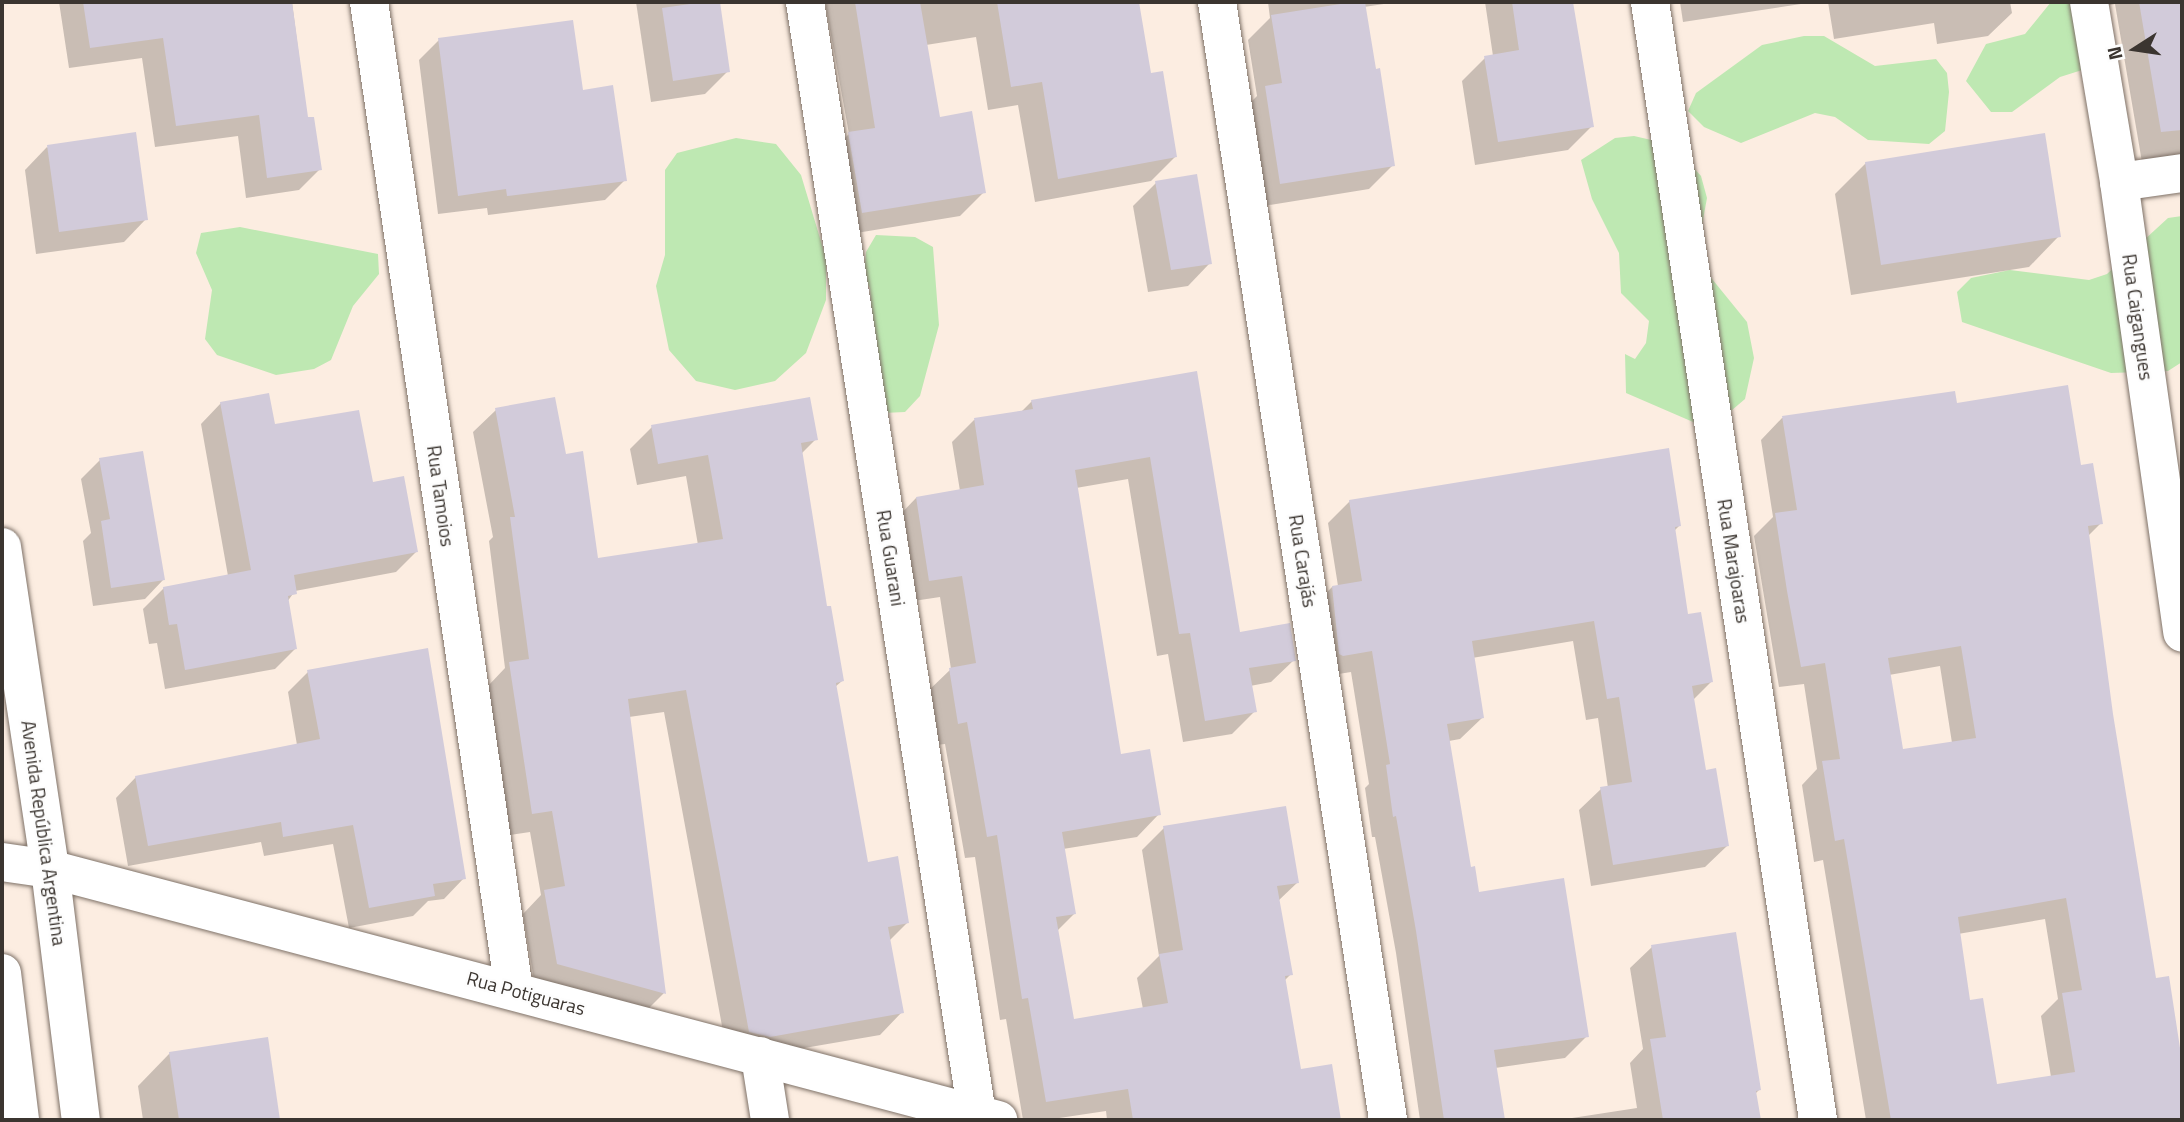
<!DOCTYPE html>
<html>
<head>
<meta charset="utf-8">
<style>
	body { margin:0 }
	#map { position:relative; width:2184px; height:1122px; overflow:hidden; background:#fcede1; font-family:"Titillium Web",sans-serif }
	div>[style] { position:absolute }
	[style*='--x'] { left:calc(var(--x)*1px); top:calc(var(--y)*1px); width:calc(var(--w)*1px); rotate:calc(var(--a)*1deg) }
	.green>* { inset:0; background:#bee8b2 }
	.shadow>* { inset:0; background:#0003 }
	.building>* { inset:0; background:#d2cbda }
	.roads { filter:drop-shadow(0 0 2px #7e7167) drop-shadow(0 0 2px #7e7167) }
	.minor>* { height:38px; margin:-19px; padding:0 19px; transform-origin:19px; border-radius:19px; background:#fff }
	.major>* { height:38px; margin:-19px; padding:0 19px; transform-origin:19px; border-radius:19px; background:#fff }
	span { translate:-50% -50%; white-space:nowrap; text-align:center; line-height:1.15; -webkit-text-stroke:5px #fdfdfd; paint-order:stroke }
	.street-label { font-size:19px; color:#3b3530 }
	.frame { position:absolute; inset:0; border:4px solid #3b3530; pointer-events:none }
	.north { position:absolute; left:2100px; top:14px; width:70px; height:70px; -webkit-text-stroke:5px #fdfdfd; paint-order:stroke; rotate:258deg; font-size:19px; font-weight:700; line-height:28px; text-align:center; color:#3b3530 }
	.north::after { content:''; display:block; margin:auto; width:24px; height:32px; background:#3b3530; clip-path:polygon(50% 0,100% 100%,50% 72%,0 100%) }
</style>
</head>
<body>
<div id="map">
	<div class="green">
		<div style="clip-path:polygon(2051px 2px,2092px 2px,2098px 65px,2060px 77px,2012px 112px,1991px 112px,1966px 81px,1986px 44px,2025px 34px)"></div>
		<div style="clip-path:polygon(1804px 36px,1824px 36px,1875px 66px,1936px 59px,1947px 73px,1949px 92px,1945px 131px,1929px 144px,1868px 140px,1835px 117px,1815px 113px,1741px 143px,1704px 127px,1688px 111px,1696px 93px,1762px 45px)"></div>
		<div style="clip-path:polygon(1634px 136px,1673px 145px,1701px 176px,1707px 198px,1700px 236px,1708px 274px,1747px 322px,1754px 358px,1745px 399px,1718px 422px,1700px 425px,1626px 393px,1625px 354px,1635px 359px,1646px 343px,1649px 321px,1621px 293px,1619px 253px,1592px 199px,1581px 160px,1615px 138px)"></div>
		<div style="clip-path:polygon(736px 138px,776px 144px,801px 175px,826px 258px,826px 300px,806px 353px,775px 381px,735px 390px,696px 381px,669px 350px,656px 286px,665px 255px,665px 170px,677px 153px)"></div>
		<div style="clip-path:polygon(2182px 216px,2182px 362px,2168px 371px,2111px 373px,1962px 322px,1957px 292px,1971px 278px,2010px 270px,2089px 280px,2107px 274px,2168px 218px)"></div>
		<div style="clip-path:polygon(240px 227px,378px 254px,379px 274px,353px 306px,331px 360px,314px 369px,276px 375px,217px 355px,205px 339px,212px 290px,196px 253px,201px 233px)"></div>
		<div style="clip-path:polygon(876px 235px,915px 237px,933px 247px,939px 325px,920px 396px,905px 412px,883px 413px,876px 392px,870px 288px,864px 277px,866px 252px)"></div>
	</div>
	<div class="shadow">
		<div style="clip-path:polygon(59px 2px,292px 2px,307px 119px,320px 169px,299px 190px,246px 198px,238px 136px,155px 147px,142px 58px,69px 68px)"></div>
		<div style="clip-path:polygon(636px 2px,717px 2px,728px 71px,705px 94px,651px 102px)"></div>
		<div style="clip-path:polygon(825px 2px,1138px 2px,1149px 75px,1175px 157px,1151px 181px,1035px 202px,1018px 105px,988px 110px,976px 37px,926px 45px,939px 119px,984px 192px,960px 216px,838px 236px,824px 158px,849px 134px)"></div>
		<div style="clip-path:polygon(1268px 2px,1397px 2px,1364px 7px,1393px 165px,1369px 189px,1257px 207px,1242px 111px,1257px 96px,1248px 40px,1270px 18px)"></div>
		<div style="clip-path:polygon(1485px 2px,1571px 2px,1592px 126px,1568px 150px,1475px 165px,1462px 81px,1485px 58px,1493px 56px)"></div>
		<div style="clip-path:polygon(1680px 2px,1814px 2px,1683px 22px)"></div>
		<div style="clip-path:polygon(1828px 2px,2010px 2px,2012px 13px,1988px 36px,1937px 44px,1934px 23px,1834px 39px)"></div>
		<div style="clip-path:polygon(2094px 2px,2182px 2px,2182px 174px,2144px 174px,2115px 4px,2094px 8px)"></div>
		<div style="clip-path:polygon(439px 40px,582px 92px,625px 180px,605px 200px,488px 215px,487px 208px,438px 214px,419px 60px)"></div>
		<div style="clip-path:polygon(47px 147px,146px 219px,124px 242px,36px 254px,25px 170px)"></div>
		<div style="clip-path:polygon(1866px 163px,2059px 236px,2029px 267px,1851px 295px,1835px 194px)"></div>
		<div style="clip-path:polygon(1156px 183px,1210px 263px,1188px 286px,1148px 292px,1133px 206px)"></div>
		<div style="clip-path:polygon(1196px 373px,1239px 634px,1294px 660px,1271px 682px,1250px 686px,1255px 711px,1232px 734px,1183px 742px,1168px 654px,1157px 656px,1128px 479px,1076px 488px,1120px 756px,1159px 814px,1137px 837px,1063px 849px,1075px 913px,1057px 931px,1072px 1021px,1143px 1009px,1137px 978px,1159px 956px,1142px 850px,1164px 828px,1298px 882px,1278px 901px,1291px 974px,1284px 981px,1299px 1071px,1330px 1066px,1340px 1120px,1107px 1120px,1106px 1111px,1046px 1120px,1023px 1120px,1006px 1019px,1000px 1020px,975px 857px,965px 858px,945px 744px,936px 745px,927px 692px,951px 669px,940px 597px,907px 602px,894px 521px,916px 498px,960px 491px,952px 442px,974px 420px,1021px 412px,1032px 401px)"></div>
		<div style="clip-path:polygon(221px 403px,274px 426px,371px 484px,416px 552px,396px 572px,295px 591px,287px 602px,295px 649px,275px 669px,165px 689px,157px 643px,149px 644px,143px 609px,164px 588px,228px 576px,201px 424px)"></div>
		<div style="clip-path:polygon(evenodd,1955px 405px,2080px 467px,2101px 523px,2087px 537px,2111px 714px,2154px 980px,2168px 978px,2182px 1075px,2182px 1120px,1866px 1120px,1823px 860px,1814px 862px,1802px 785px,1817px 769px,1804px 684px,1779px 687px,1754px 536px,1773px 517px,1761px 440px,1782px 418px,1955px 405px,1940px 666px,1952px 743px,1902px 751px,1889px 675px,1940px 666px,1955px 405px,2045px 919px,2058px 999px,2041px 1016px,2051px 1077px,1995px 1086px,1968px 1002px,1958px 934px,2045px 919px)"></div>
		<div style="clip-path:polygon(496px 410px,564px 456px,596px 560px,698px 545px,686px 476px,637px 485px,630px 449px,652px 427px,816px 439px,801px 454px,826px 608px,842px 681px,835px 687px,867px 864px,907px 923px,889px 941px,902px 1012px,880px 1035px,746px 1058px,727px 1053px,664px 712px,629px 717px,664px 993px,642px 1015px,535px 986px,523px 914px,541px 895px,530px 832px,510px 835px,488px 686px,505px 668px,489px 541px,493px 537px,473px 432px)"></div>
		<div style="clip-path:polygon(100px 460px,163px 580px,145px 599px,93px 606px,83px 541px,91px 533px,81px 479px)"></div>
		<div style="clip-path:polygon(1350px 501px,1679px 526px,1674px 531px,1686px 616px,1711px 682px,1693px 700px,1705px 772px,1727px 846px,1705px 867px,1591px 886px,1579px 810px,1601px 789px,1608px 788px,1598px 718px,1586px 720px,1573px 641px,1472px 658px,1482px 718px,1460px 739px,1449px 741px,1470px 869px,1477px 894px,1587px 1036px,1565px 1058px,1495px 1068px,1503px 1120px,1420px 1120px,1396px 953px,1375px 837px,1372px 837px,1365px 788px,1369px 784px,1351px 672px,1320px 677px,1311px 609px,1332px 587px,1338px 586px,1328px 523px)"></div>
		<div style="clip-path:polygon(308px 672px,464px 878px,444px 899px,428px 901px,413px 916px,349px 928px,333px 844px,264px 856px,261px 842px,128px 866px,116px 798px,136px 777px,297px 745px,288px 692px)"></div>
		<div style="clip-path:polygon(1652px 947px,1759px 1090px,1755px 1094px,1759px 1120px,1559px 1120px,1637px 1108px,1630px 1063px,1643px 1049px,1630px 968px)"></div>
		<div style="clip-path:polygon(267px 1039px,278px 1120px,143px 1120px,138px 1086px,170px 1053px)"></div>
	</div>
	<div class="building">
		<div style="clip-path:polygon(83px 2px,292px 2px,308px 117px,314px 117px,322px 170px,267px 178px,259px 115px,176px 126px,163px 38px,90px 48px)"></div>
		<div style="clip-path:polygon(704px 2px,720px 2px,730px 72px,673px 81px,662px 8px)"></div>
		<div style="clip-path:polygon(855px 2px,920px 2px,940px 117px,972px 111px,986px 193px,862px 213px,848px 132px,875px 128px)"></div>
		<div style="clip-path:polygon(997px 2px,1139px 2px,1151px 73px,1163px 71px,1177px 157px,1058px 179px,1042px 82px,1011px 87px)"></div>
		<div style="clip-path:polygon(1353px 2px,1365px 2px,1376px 69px,1380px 68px,1395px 166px,1280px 184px,1265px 86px,1282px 83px,1271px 15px)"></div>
		<div style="clip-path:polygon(1512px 2px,1573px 2px,1594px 127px,1498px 142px,1484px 56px,1519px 50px)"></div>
		<div style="clip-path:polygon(2139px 2px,2182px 2px,2182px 130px,2161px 132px)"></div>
		<div style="clip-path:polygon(573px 20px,583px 90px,613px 85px,627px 181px,507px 196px,506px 189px,458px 196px,438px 38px)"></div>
		<div style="clip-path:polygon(136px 132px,148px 220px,59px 232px,47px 145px)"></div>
		<div style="clip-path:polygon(2045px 133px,2061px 237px,1881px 265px,1865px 162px)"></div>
		<div style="clip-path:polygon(1197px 174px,1212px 264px,1171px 270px,1155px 181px)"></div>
		<div style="clip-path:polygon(1197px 371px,1240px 632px,1290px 623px,1296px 661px,1249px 668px,1257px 712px,1205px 721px,1190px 633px,1179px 634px,1150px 457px,1075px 470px,1121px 754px,1150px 749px,1161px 815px,1062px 832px,1076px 914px,1056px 917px,1074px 1019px,1168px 1003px,1159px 954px,1183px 950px,1163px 826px,1286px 806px,1299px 883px,1277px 886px,1293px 975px,1285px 976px,1301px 1069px,1332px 1064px,1341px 1120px,1133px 1120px,1128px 1089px,1046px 1102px,1028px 998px,1022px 999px,997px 835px,987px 837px,967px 722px,958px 724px,949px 668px,976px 663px,962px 576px,929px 581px,916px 497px,984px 485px,974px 418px,1033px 409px,1031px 400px)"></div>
		<div style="clip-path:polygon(evenodd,2068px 385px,2081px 465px,2093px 463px,2103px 524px,2088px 526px,2113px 714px,2156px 978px,2169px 976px,2182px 1061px,2182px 1120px,1891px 1120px,1844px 839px,1835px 841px,1822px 761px,1840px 759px,1825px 663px,1801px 667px,1787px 591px,1775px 513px,1797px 510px,1782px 416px,1955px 391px,1957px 403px,2068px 385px,1961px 646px,1976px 738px,1903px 749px,1888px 658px,1961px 646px,2068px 385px,2066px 898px,2082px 990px,2062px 993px,2075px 1072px,1997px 1084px,1983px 998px,1970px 1000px,1958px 917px,2066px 898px)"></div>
		<div style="clip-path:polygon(269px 393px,275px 424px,359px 410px,373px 482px,404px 476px,418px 552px,294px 575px,297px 594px,288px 596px,297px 649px,185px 670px,177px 624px,169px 625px,163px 587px,251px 570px,220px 402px)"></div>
		<div style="clip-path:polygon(555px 397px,566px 454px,583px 451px,598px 558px,723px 539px,708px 455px,658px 464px,651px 425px,810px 397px,818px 440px,801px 443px,827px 606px,831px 606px,844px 681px,836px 683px,868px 862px,898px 856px,909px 923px,888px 927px,904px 1013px,770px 1037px,749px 1032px,686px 690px,628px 699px,666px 994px,557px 964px,544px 890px,565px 886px,552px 811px,532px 814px,509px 662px,529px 659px,510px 517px,515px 517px,495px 408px)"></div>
		<div style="clip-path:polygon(1669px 448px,1681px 526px,1675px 527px,1688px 614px,1701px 612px,1713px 682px,1692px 686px,1706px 770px,1716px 768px,1729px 846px,1613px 865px,1600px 787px,1632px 782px,1619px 697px,1607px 699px,1594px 621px,1472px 641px,1484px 718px,1447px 724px,1471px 867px,1475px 866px,1479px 892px,1564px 878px,1589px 1037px,1494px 1050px,1505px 1120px,1444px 1120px,1416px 931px,1396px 816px,1393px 817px,1386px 765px,1390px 764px,1372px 651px,1343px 656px,1339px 654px,1332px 586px,1362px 581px,1349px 500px)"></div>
		<div style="clip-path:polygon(143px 451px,165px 580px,111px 588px,101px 521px,110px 519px,99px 458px)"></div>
		<div style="clip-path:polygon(428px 648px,466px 879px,433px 884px,435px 896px,369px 908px,353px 825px,283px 837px,281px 822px,148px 846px,135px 776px,320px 739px,307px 670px)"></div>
		<div style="clip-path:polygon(1736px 932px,1761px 1090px,1756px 1091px,1761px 1120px,1663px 1120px,1650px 1039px,1666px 1037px,1651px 945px)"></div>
		<div style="clip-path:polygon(268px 1037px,280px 1120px,179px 1120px,169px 1052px)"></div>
	</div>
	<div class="roads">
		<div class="minor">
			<div style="--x:369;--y:2;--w:999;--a:81.65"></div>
			<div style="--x:805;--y:2;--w:1125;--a:81.21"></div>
			<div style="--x:1217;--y:2;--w:1131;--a:81.3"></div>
			<div style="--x:1650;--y:2;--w:1131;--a:81.45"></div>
			<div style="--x:2089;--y:2;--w:182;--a:80.5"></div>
			<div style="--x:2119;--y:182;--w:455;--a:82"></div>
			<div style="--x:2119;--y:182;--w:64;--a:-8.1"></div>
			<div style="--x:2;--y:862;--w:49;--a:8.3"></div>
			<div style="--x:50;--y:869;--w:981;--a:14.83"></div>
			<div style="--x:760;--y:1056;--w:65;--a:81.1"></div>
		</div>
		<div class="major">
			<div style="--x:2;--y:547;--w:326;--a:81.5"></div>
			<div style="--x:50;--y:869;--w:253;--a:83"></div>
			<div style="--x:2;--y:973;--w:148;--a:83"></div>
		</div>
	</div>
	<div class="street-label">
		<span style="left:2138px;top:317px;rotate:82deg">Rua Caigangues</span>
		<span style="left:441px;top:496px;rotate:82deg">Rua Tamoios</span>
		<span style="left:891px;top:558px;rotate:81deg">Rua Guarani</span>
		<span style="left:1303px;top:561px;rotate:81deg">Rua Carajás</span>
		<span style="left:1734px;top:561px;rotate:81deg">Rua Marajoaras</span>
		<span style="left:44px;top:833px;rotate:82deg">Avenida República Argentina</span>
		<span style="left:526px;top:993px;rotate:15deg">Rua Potiguaras</span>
	</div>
	<div class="frame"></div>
	<div class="north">N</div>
</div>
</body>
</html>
